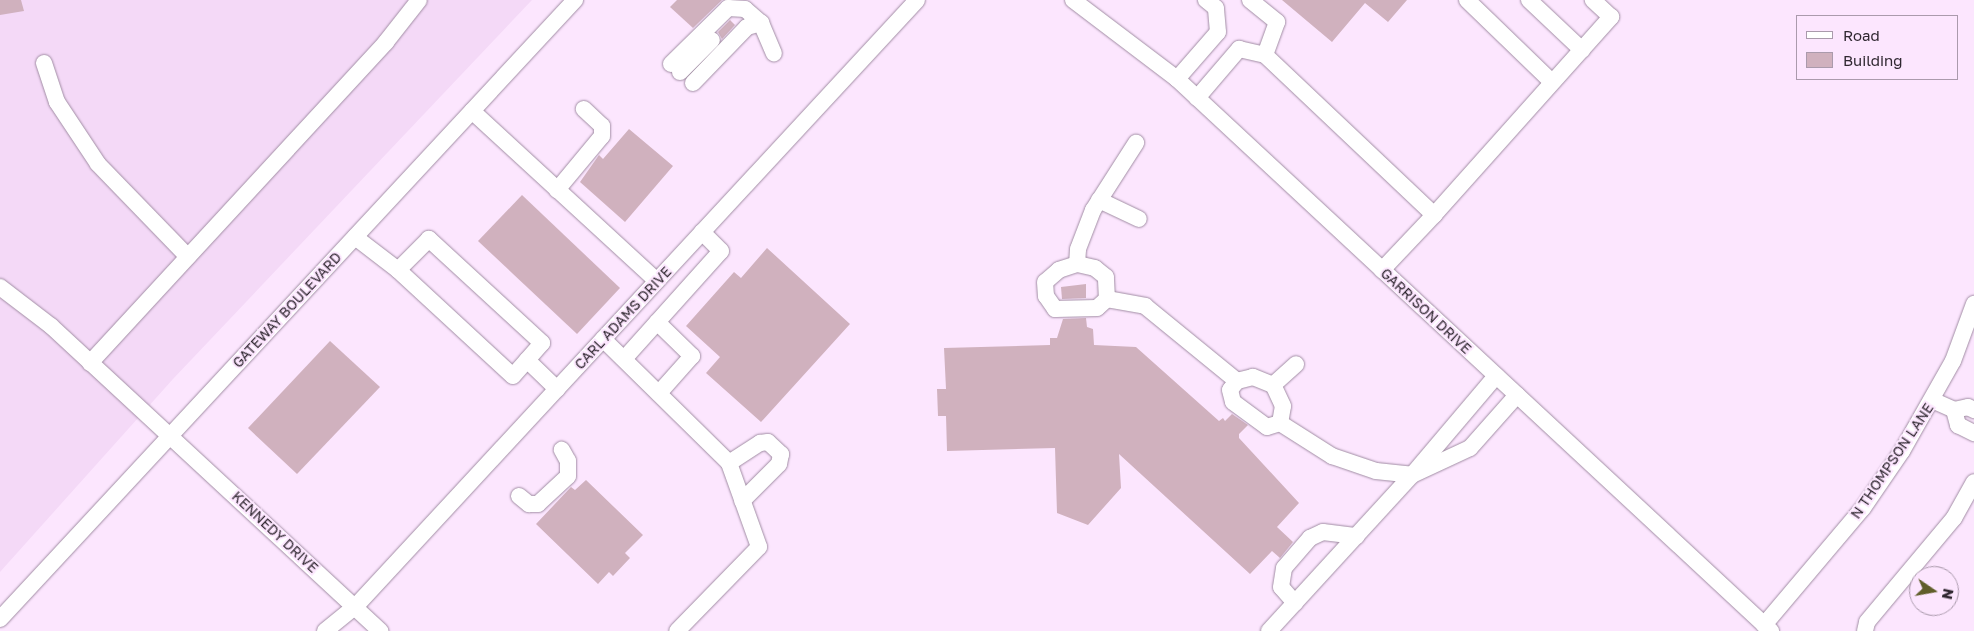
<!DOCTYPE html>
<html>
<head>
<meta charset="utf-8">
<style>
	body { margin:0 }
	#map { position:relative; width:1974px; height:631px; overflow:hidden; background:#fce6fe; font-family:"Golos Text",sans-serif }
	div>[style] { position:absolute }
	[style*='--x'] { left:calc(var(--x)*1px); top:calc(var(--y)*1px); width:calc(var(--w)*1px); rotate:calc(var(--a)*1deg) }
	.built>* { inset:0; background:#f4d9f7 }
	.building>* { inset:0; background:#d0b1be }
	.roads { filter:drop-shadow(0 0 1px #a18da4) drop-shadow(0 0 1px #a18da4) }
	.minor>* { height:16px; margin:-8px; padding:0 8px; transform-origin:8px; border-radius:8px; background:#fff }
	span { translate:-50% -50%; white-space:nowrap; text-align:center; line-height:1.15; -webkit-text-stroke:4px #fce6fe; paint-order:stroke }
	.street-label { font-size:14px; color:#2f2730 }
	.legend { position:absolute; left:1796px; top:15px; width:162px; height:65px; box-sizing:border-box; background:#fce6fe; border:1px solid #aa9aac; margin:0; padding:6px 9px; list-style:none; font-size:15px; color:#2f2730 }
	.legend li { display:flex; align-items:center; gap:10px; height:25px }
	.legend b { width:25px; border:1px solid #aa9aac }
	.north { position:absolute; left:1909px; top:566px; width:50px; height:50px; box-sizing:border-box; background:#fce6fe; border:1px solid #aa9aac; border-radius:50%; rotate:102deg; font-size:14px; font-weight:700; line-height:20px; text-align:center; color:#2f2730 }
	.north::after { content:''; display:block; margin:auto; width:18px; height:22px; background:#605e2a; clip-path:polygon(50% 0,100% 100%,50% 72%,0 100%) }
</style>
</head>
<body>
<div id="map">
	<div class="built">
		<div style="clip-path:polygon(0 0,532px 0,173px 379px,0 572px)"></div>
	</div>
	<div class="building">
		<div style="clip-path:polygon(0 0,21px 0,24px 11px,0 15px)"></div>
		<div style="clip-path:polygon(677px 0,722px 0,693px 28px,670px 7px)"></div>
		<div style="clip-path:polygon(1282px 0,1407px 0,1388px 22px,1365px 3px,1332px 42px)"></div>
		<div style="clip-path:polygon(730px 20px,735px 25px,722px 39px,718px 32px)"></div>
		<div style="clip-path:polygon(629px 129px,673px 166px,625px 222px,580px 182px,599px 155px,603px 159px)"></div>
		<div style="clip-path:polygon(522px 195px,620px 288px,577px 334px,478px 241px)"></div>
		<div style="clip-path:polygon(767px 248px,850px 324px,761px 422px,706px 373px,720px 357px,686px 326px,734px 272px,741px 278px)"></div>
		<div style="clip-path:polygon(1086px 284px,1086px 298px,1062px 299px,1061px 287px)"></div>
		<div style="clip-path:polygon(1086px 318px,1087px 327px,1093px 329px,1094px 345px,1136px 347px,1219px 421px,1223px 418px,1225px 421px,1232px 414px,1248px 425px,1239px 434px,1239px 438px,1299px 503px,1277px 527px,1293px 542px,1280px 558px,1272px 551px,1250px 574px,1119px 454px,1121px 488px,1088px 525px,1057px 513px,1055px 448px,947px 451px,946px 416px,938px 416px,937px 389px,946px 389px,944px 348px,1050px 345px,1050px 338px,1057px 338px,1063px 319px)"></div>
		<div style="clip-path:polygon(330px 341px,380px 387px,297px 474px,248px 428px)"></div>
		<div style="clip-path:polygon(586px 480px,643px 535px,625px 553px,630px 558px,613px 576px,609px 572px,598px 584px,536px 524px,571px 487px,575px 490px)"></div>
	</div>
	<div class="roads">
		<div class="minor">
			<div style="--x:1073;--y:0;--w:131;--a:37.2"></div>
			<div style="--x:1177;--y:79;--w:811;--a:42.9"></div>
			<div style="--x:1250;--y:0;--w:35;--a:39"></div>
			<div style="--x:1277;--y:22;--w:35;--a:110"></div>
			<div style="--x:1467;--y:0;--w:118;--a:44"></div>
			<div style="--x:1529;--y:0;--w:73;--a:43.3"></div>
			<div style="--x:44;--y:63;--w:41;--a:71.6"></div>
			<div style="--x:57;--y:102;--w:74;--a:56.5"></div>
			<div style="--x:98;--y:164;--w:129;--a:45.9"></div>
			<div style="--x:671;--y:64;--w:80;--a:-44.5"></div>
			<div style="--x:728;--y:8;--w:17;--a:3"></div>
			<div style="--x:745;--y:9;--w:21;--a:41"></div>
			<div style="--x:761;--y:23;--w:33;--a:67"></div>
			<div style="--x:680;--y:72;--w:45;--a:-45"></div>
			<div style="--x:1177;--y:79;--w:62;--a:-48.9"></div>
			<div style="--x:1218;--y:32;--w:24;--a:-95"></div>
			<div style="--x:1216;--y:8;--w:13;--a:-141"></div>
			<div style="--x:693;--y:83;--w:78;--a:-46"></div>
			<div style="--x:747;--y:27;--w:15;--a:-16"></div>
			<div style="--x:1197;--y:98;--w:65;--a:-49.4"></div>
			<div style="--x:1239;--y:49;--w:27;--a:13"></div>
			<div style="--x:1265;--y:55;--w:233;--a:43.4"></div>
			<div style="--x:1434;--y:215;--w:266;--a:-48.2"></div>
			<div style="--x:1611;--y:17;--w:25;--a:-137"></div>
			<div style="--x:472;--y:111;--w:251;--a:42.6"></div>
			<div style="--x:557;--y:190;--w:70;--a:-50.2"></div>
			<div style="--x:602;--y:136;--w:10;--a:-90"></div>
			<div style="--x:602;--y:126;--w:25;--a:-137"></div>
			<div style="--x:1099;--y:200;--w:44;--a:25.4"></div>
			<div style="--x:355;--y:237;--w:54;--a:37.5"></div>
			<div style="--x:398;--y:270;--w:156;--a:42.7"></div>
			<div style="--x:513;--y:376;--w:44;--a:-48.7"></div>
			<div style="--x:542;--y:343;--w:154;--a:-137.4"></div>
			<div style="--x:429;--y:239;--w:44;--a:135"></div>
			<div style="--x:1077;--y:264;--w:15;--a:-86"></div>
			<div style="--x:1078;--y:249;--w:42;--a:-69"></div>
			<div style="--x:1093;--y:210;--w:80;--a:-57.3"></div>
			<div style="--x:1382;--y:270;--w:76;--a:-46.6"></div>
			<div style="--x:0;--y:287;--w:64;--a:37.4"></div>
			<div style="--x:51;--y:326;--w:449;--a:42.8"></div>
			<div style="--x:1107;--y:299;--w:22;--a:-93"></div>
			<div style="--x:1106;--y:277;--w:14;--a:-141"></div>
			<div style="--x:1095;--y:268;--w:18;--a:-167"></div>
			<div style="--x:1077;--y:264;--w:19;--a:162"></div>
			<div style="--x:1059;--y:270;--w:18;--a:139"></div>
			<div style="--x:1045;--y:282;--w:14;--a:86"></div>
			<div style="--x:1046;--y:296;--w:16;--a:55"></div>
			<div style="--x:1055;--y:309;--w:42;--a:-1.4"></div>
			<div style="--x:1097;--y:308;--w:13;--a:-42"></div>
			<div style="--x:1107;--y:299;--w:39;--a:10"></div>
			<div style="--x:1145;--y:306;--w:119;--a:39.2"></div>
			<div style="--x:657;--y:322;--w:49;--a:44.2"></div>
			<div style="--x:692;--y:356;--w:50;--a:131.7"></div>
			<div style="--x:603;--y:339;--w:177;--a:44.5"></div>
			<div style="--x:729;--y:463;--w:89;--a:70.3"></div>
			<div style="--x:759;--y:547;--w:117;--a:134.3"></div>
			<div style="--x:624;--y:359;--w:145;--a:-48.1"></div>
			<div style="--x:721;--y:251;--w:27;--a:-135"></div>
			<div style="--x:527;--y:360;--w:42;--a:44"></div>
			<div style="--x:90;--y:363;--w:437;--a:-47.3"></div>
			<div style="--x:386;--y:42;--w:53;--a:-51.8"></div>
			<div style="--x:1273;--y:385;--w:31;--a:-42"></div>
			<div style="--x:1932;--y:400;--w:24;--a:24"></div>
			<div style="--x:1954;--y:410;--w:14;--a:-12"></div>
			<div style="--x:1968;--y:407;--w:7;--a:27"></div>
			<div style="--x:1954;--y:410;--w:16;--a:75"></div>
			<div style="--x:1958;--y:425;--w:18;--a:27"></div>
			<div style="--x:1280;--y:423;--w:17;--a:-80"></div>
			<div style="--x:1283;--y:406;--w:23;--a:-115"></div>
			<div style="--x:1273;--y:385;--w:22;--a:-158"></div>
			<div style="--x:1253;--y:377;--w:16;--a:166"></div>
			<div style="--x:1237;--y:381;--w:11;--a:128"></div>
			<div style="--x:1230;--y:390;--w:12;--a:76"></div>
			<div style="--x:1233;--y:402;--w:42;--a:36.3"></div>
			<div style="--x:1267;--y:427;--w:14;--a:-17"></div>
			<div style="--x:1280;--y:423;--w:62;--a:32.4"></div>
			<div style="--x:1332;--y:456;--w:46;--a:18.8"></div>
			<div style="--x:1376;--y:471;--w:36;--a:6"></div>
			<div style="--x:1412;--y:475;--w:64;--a:-25"></div>
			<div style="--x:1470;--y:448;--w:71;--a:-48.4"></div>
			<div style="--x:729;--y:463;--w:37;--a:-33"></div>
			<div style="--x:760;--y:443;--w:8;--a:-7"></div>
			<div style="--x:768;--y:442;--w:18;--a:43"></div>
			<div style="--x:781;--y:454;--w:10;--a:101"></div>
			<div style="--x:779;--y:464;--w:52;--a:135"></div>
			<div style="--x:519;--y:496;--w:13;--a:39"></div>
			<div style="--x:529;--y:504;--w:9;--a:0"></div>
			<div style="--x:538;--y:504;--w:41;--a:-43"></div>
			<div style="--x:568;--y:476;--w:15;--a:-90"></div>
			<div style="--x:568;--y:461;--w:13;--a:-119"></div>
			<div style="--x:1295;--y:603;--w:21;--a:-131"></div>
			<div style="--x:1281;--y:587;--w:19;--a:-81"></div>
			<div style="--x:1284;--y:568;--w:40;--a:-49"></div>
			<div style="--x:1310;--y:538;--w:14;--a:-25"></div>
			<div style="--x:1323;--y:532;--w:34;--a:7"></div>
			<div style="--x:0;--y:619;--w:845;--a:-47.11"></div>
			<div style="--x:1764;--y:625;--w:153;--a:-49.8"></div>
			<div style="--x:1863;--y:508;--w:69;--a:-55.6"></div>
			<div style="--x:1902;--y:451;--w:103;--a:-60.5"></div>
			<div style="--x:1953;--y:361;--w:61;--a:-69.8"></div>
			<div style="--x:325;--y:631;--w:38;--a:-39"></div>
			<div style="--x:355;--y:607;--w:827;--a:-47.2"></div>
			<div style="--x:1269;--y:631;--w:212;--a:-47.5"></div>
			<div style="--x:1412;--y:475;--w:130;--a:-49.7"></div>
			<div style="--x:1865;--y:631;--w:9;--a:-77"></div>
			<div style="--x:1867;--y:622;--w:136;--a:-50.1"></div>
			<div style="--x:1954;--y:518;--w:41;--a:-60.9"></div>
		</div>
	</div>
	<div class="street-label">
		<span style="left:287px;top:310px;rotate:-47deg">GATEWAY BOULEVARD</span>
		<span style="left:1426px;top:311px;rotate:43deg">GARRISON DRIVE</span>
		<span style="left:623px;top:318px;rotate:-47deg">CARL ADAMS DRIVE</span>
		<span style="left:1892px;top:461px;rotate:-56deg">N THOMPSON LANE</span>
		<span style="left:275px;top:532px;rotate:43deg">KENNEDY DRIVE</span>
	</div>
	<ul class="legend">
	<li><b style="height:6px;background:#fff"></b>Road</li>
	<li><b style="height:14px;background:#d0b1be"></b>Building</li>
	</ul>
	<div class="north">N</div>
</div>
</body>
</html>
